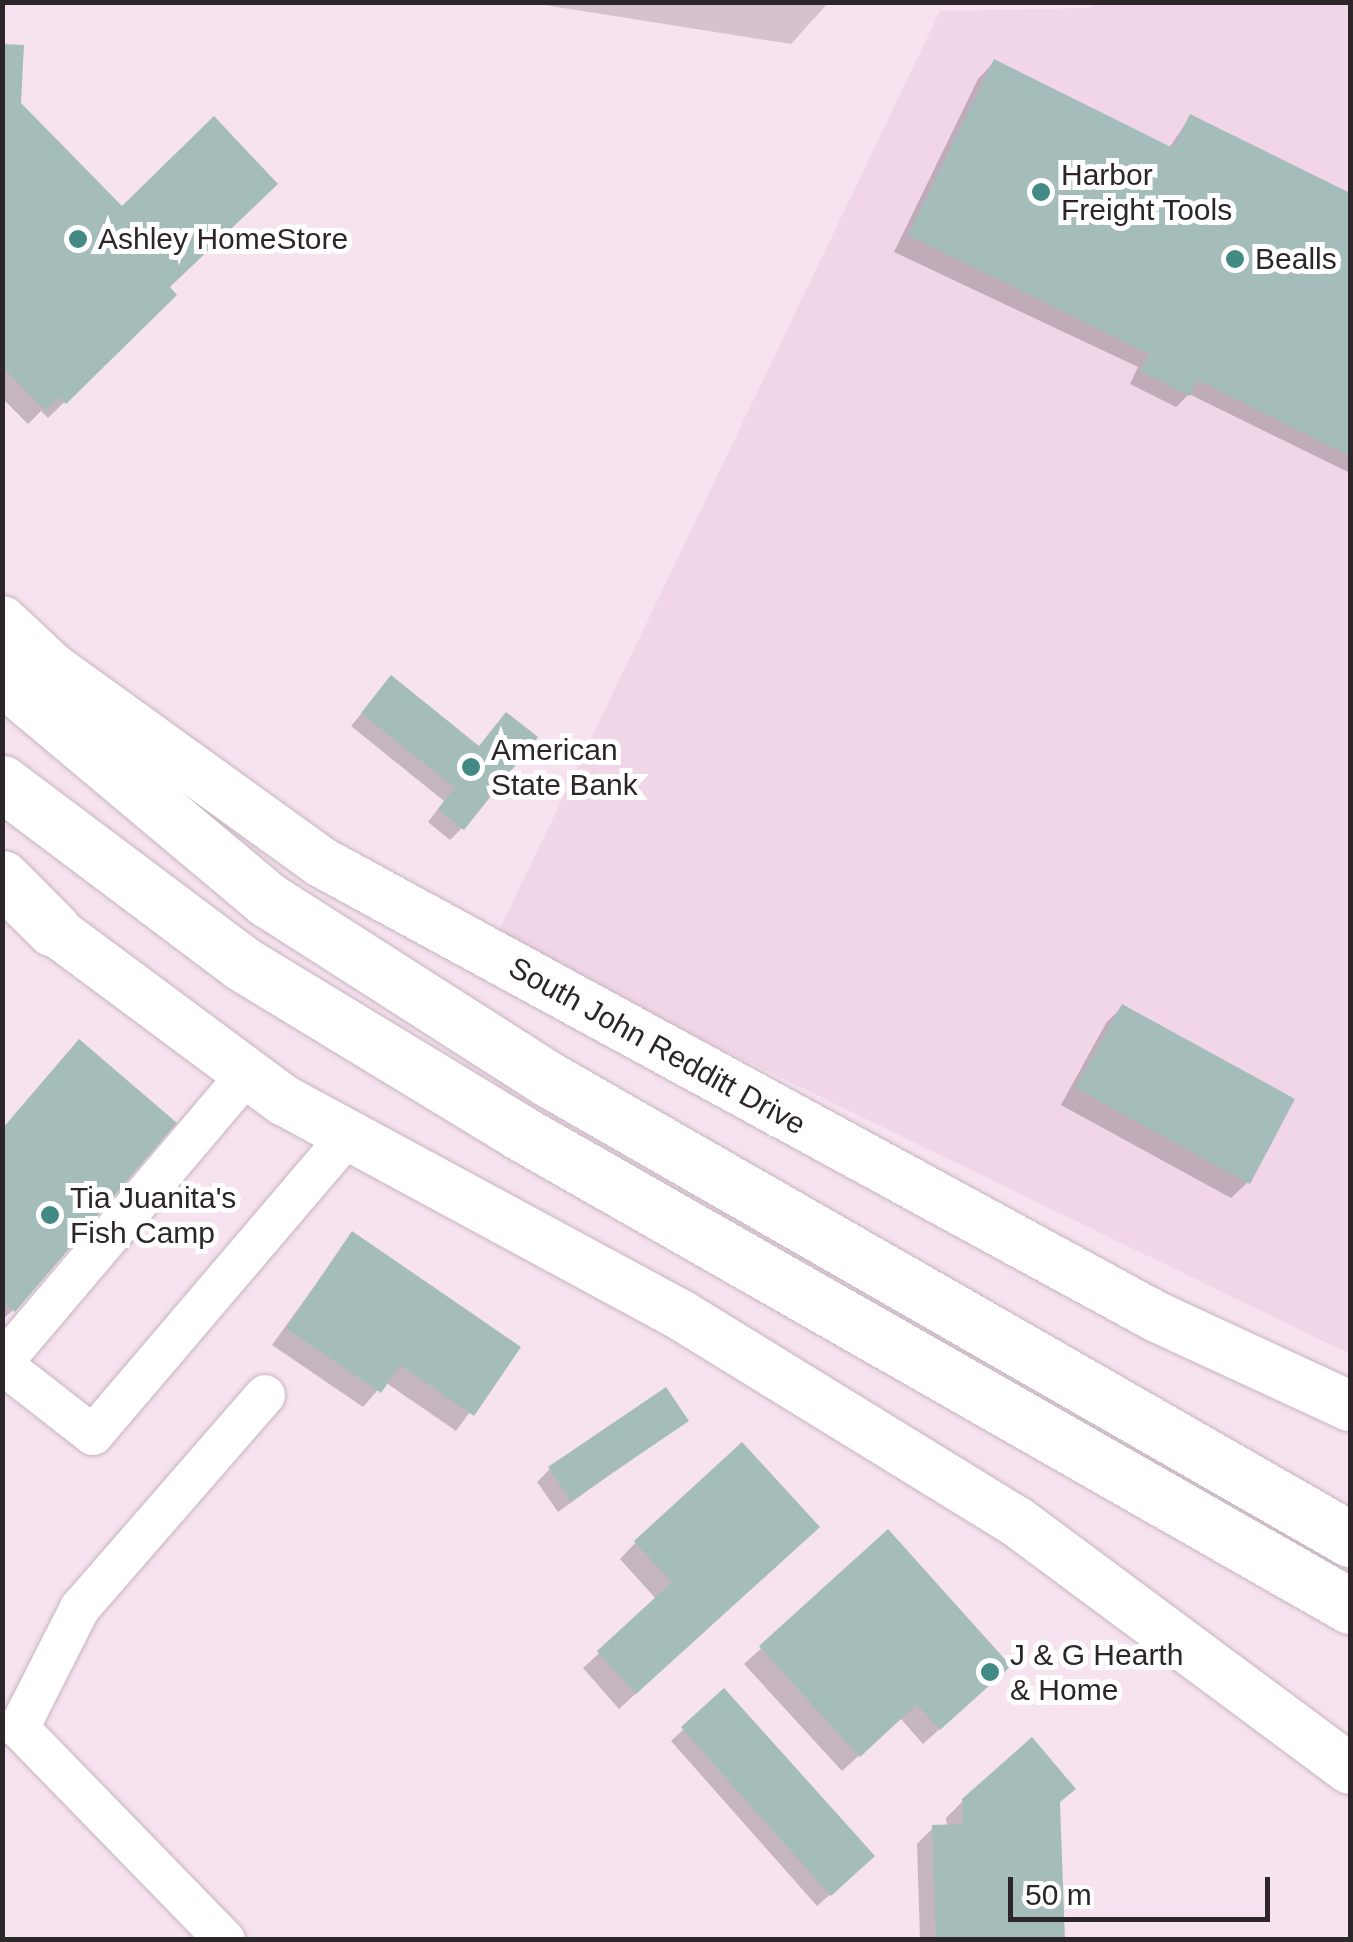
<!DOCTYPE html>
<html>
<head>
<meta charset="utf-8">
<style>
	body { margin:0 }
	#map { position:relative; width:1353px; height:1942px; overflow:hidden; background:#f7e3f0; font-family:Helvetica,sans-serif }
	div>[style] { position:absolute }
	[style*='--x'] { left:calc(var(--x)*1px); top:calc(var(--y)*1px); width:calc(var(--w)*1px); rotate:calc(var(--a)*1deg) }
	.built>* { inset:0; background:#f0d6e7 }
	.green>* { inset:0; background:#d6c1cf }
	.shadow>* { inset:0; background:#0003 }
	.building>* { inset:0; background:#a4bdba }
	.roads { filter:drop-shadow(0 0 2px #c7b4c0) drop-shadow(0 0 2px #c7b4c0) }
	.minor>* { height:40px; margin:-20px; padding:0 20px; transform-origin:20px; border-radius:20px; background:#fff }
	.major>* { height:50px; margin:-25px; padding:0 25px; transform-origin:25px; border-radius:25px; background:#fff }
	.highway>* { height:55px; margin:-27.5px; padding:0 27.5px; transform-origin:27.5px; border-radius:27.5px; background:#fff }
	.dots>* { width:28px; height:28px; translate:-50% -50%; box-sizing:border-box; border:5px solid #fff; border-radius:50% }
	span { translate:-50% -50%; white-space:nowrap; text-align:center; line-height:1.15; -webkit-text-stroke:10px #fff; paint-order:stroke }
	.poi-label { font-size:30px; color:#2c252a }
	.left { translate:0 -50%; text-align:left }
	.street-label { font-size:30px; color:#2c252a }
	.frame { position:absolute; inset:0; border:5px solid #2c252a; pointer-events:none }
	.scale { position:absolute; left:1008px; top:1877px; width:262px; height:45px; box-sizing:border-box; border:5px solid #2c252a; border-top:0; padding-left:12px; font-size:30px; line-height:35px; white-space:nowrap; color:#2c252a; -webkit-text-stroke:8px #fff; paint-order:stroke }
</style>
</head>
<body>
<div id="map">
	<div class="built">
		<div style="clip-path:polygon(1097px 2px,1350px 3px,1350px 1354px,495px 939px,940px 11px,1090px 8px)"></div>
	</div>
	<div class="green">
		<div style="clip-path:polygon(532px 3px,828px 2px,828px 3px,791px 44px)"></div>
	</div>
	<div class="shadow">
		<div style="clip-path:polygon(2px 46px,19px 104px,174px 295px,48px 418px,41px 411px,28px 424px,2px 398px)"></div>
		<div style="clip-path:polygon(994px 62px,1169px 148px,1190px 117px,1350px 196px,1350px 473px,1189px 394px,1176px 407px,1130px 384px,1138px 367px,894px 252px,978px 79px)"></div>
		<div style="clip-path:polygon(391px 678px,478px 748px,462px 828px,450px 840px,428px 822px,444px 801px,351px 726px)"></div>
		<div style="clip-path:polygon(1122px 1007px,1248px 1182px,1231px 1198px,1061px 1105px,1106px 1023px)"></div>
		<div style="clip-path:polygon(2px 1130px,13px 1310px,2px 1320px)"></div>
		<div style="clip-path:polygon(352px 1234px,518px 1347px,456px 1431px,385px 1382px,363px 1407px,272px 1345px)"></div>
		<div style="clip-path:polygon(686px 1420px,558px 1512px,537px 1482px,550px 1469px)"></div>
		<div style="clip-path:polygon(888px 1532px,992px 1682px,923px 1744px,900px 1718px,842px 1771px,744px 1664px)"></div>
		<div style="clip-path:polygon(636px 1542px,800px 1543px,619px 1709px,583px 1668px,657px 1600px,620px 1559px)"></div>
		<div style="clip-path:polygon(724px 1691px,860px 1868px,817px 1906px,671px 1741px)"></div>
		<div style="clip-path:polygon(963px 1801px,1057px 1804px,1063px 1940px,920px 1940px,917px 1844px,933px 1828px,947px 1827px,946px 1818px)"></div>
	</div>
	<div class="building">
		<div style="clip-path:polygon(2px 44px,24px 45px,21px 103px,122px 206px,214px 116px,278px 184px,170px 287px,177px 295px,66px 404px,59px 397px,45px 410px,2px 366px)"></div>
		<div style="clip-path:polygon(994px 59px,1173px 148px,1190px 114px,1350px 193px,1350px 456px,1198px 380px,1190px 396px,1140px 371px,1149px 354px,908px 235px)"></div>
		<div style="clip-path:polygon(391px 675px,479px 746px,506px 712px,538px 737px,464px 830px,438px 809px,455px 788px,361px 713px)"></div>
		<div style="clip-path:polygon(1122px 1004px,1295px 1099px,1250px 1184px,1075px 1088px)"></div>
		<div style="clip-path:polygon(79px 1039px,177px 1123px,15px 1312px,2px 1301px,2px 1129px)"></div>
		<div style="clip-path:polygon(352px 1231px,521px 1347px,474px 1416px,400px 1365px,381px 1393px,286px 1328px)"></div>
		<div style="clip-path:polygon(666px 1387px,689px 1421px,571px 1501px,548px 1467px)"></div>
		<div style="clip-path:polygon(742px 1442px,820px 1527px,636px 1694px,597px 1651px,672px 1582px,634px 1541px)"></div>
		<div style="clip-path:polygon(888px 1529px,1011px 1666px,940px 1730px,917px 1704px,860px 1757px,759px 1646px)"></div>
		<div style="clip-path:polygon(724px 1688px,875px 1856px,831px 1896px,681px 1727px)"></div>
		<div style="clip-path:polygon(1032px 1737px,1076px 1789px,1060px 1802px,1065px 1940px,936px 1940px,932px 1825px,963px 1824px,962px 1799px)"></div>
	</div>
	<div class="roads">
		<div class="minor">
			<div style="--x:2;--y:1363;--w:380;--a:-49.7"></div>
			<div style="--x:2;--y:1364;--w:115;--a:38"></div>
			<div style="--x:93;--y:1435;--w:394;--a:-49.6"></div>
			<div style="--x:225;--y:1940;--w:296;--a:-134.2"></div>
			<div style="--x:19;--y:1728;--w:135;--a:-63.1"></div>
			<div style="--x:80;--y:1608;--w:282;--a:-49"></div>
		</div>
		<div class="major">
			<div style="--x:2;--y:621;--w:69;--a:43.2"></div>
			<div style="--x:52;--y:668;--w:332;--a:35.8"></div>
			<div style="--x:321;--y:862;--w:952;--a:28.56"></div>
			<div style="--x:1157;--y:1317;--w:213;--a:24.8"></div>
			<div style="--x:53;--y:929;--w:289;--a:36.6"></div>
			<div style="--x:285;--y:1101;--w:448;--a:28.4"></div>
			<div style="--x:679;--y:1314;--w:395;--a:31.6"></div>
			<div style="--x:1016;--y:1521;--w:416;--a:36.6"></div>
		</div>
		<div class="highway">
			<div style="--x:2;--y:677;--w:347;--a:40"></div>
			<div style="--x:268;--y:900;--w:332;--a:32.6"></div>
			<div style="--x:548;--y:1079;--w:925;--a:29.84"></div>
			<div style="--x:2;--y:783;--w:301;--a:36.9"></div>
			<div style="--x:243;--y:964;--w:323;--a:31.3"></div>
			<div style="--x:519;--y:1132;--w:957;--a:29.7"></div>
			<div style="--x:2;--y:878;--w:72;--a:45"></div>
		</div>
	</div>
	<div class="dots">
		<div style="left:1041px;top:192px;background:#438a84"></div>
		<div style="left:78px;top:239px;background:#438a84"></div>
		<div style="left:1235px;top:259px;background:#438a84"></div>
		<div style="left:471px;top:767px;background:#438a84"></div>
		<div style="left:50px;top:1215px;background:#438a84"></div>
		<div style="left:990px;top:1672px;background:#438a84"></div>
	</div>
	<div class="poi-label">
		<span class="left" style="left:1061px;top:192px">Harbor<br>Freight Tools</span>
		<span class="left" style="left:98px;top:239px">Ashley HomeStore</span>
		<span class="left" style="left:1255px;top:259px">Bealls</span>
		<span class="left" style="left:491px;top:767px">American<br>State Bank</span>
		<span class="left" style="left:70px;top:1215px">Tia Juanita's<br>Fish Camp</span>
		<span class="left" style="left:1010px;top:1672px">J &amp; G Hearth<br>&amp; Home</span>
	</div>
	<div class="street-label">
		<span style="left:657px;top:1046px;rotate:29deg">South John Redditt Drive</span>
	</div>
	<div class="frame"></div>
	<div class="scale">50 m</div>
</div>
</body>
</html>
